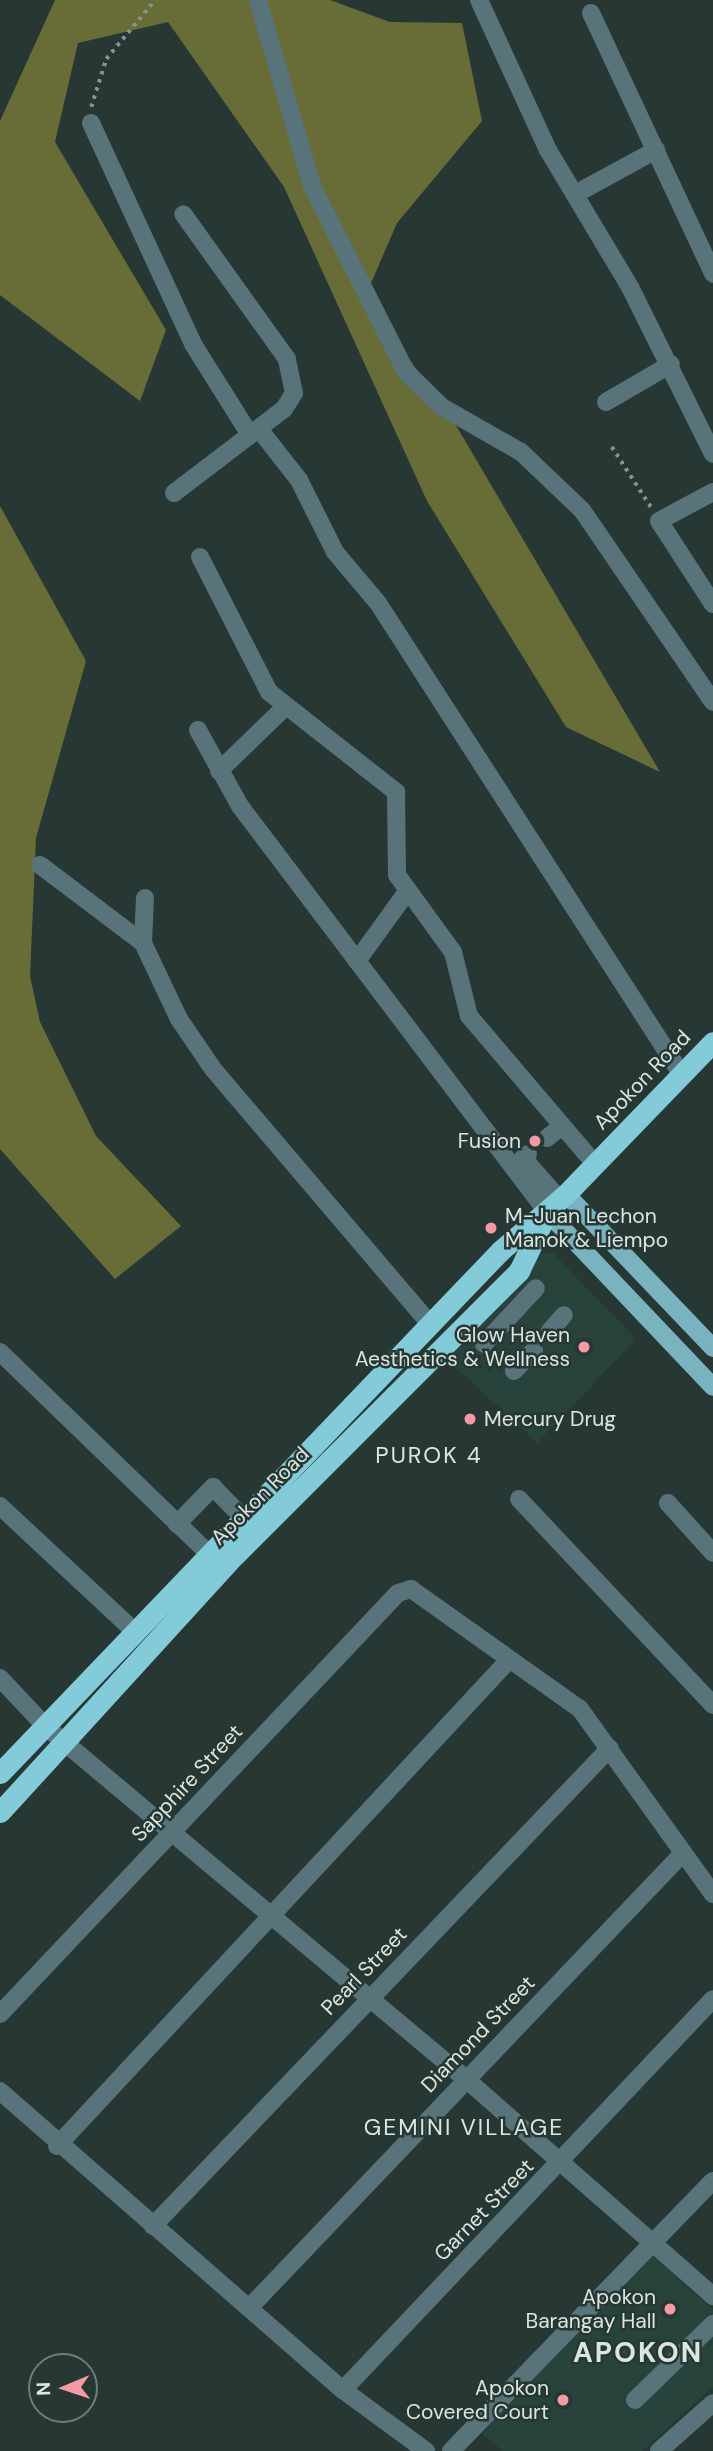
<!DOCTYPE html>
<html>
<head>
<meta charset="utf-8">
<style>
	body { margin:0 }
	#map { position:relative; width:713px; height:2451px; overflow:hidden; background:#273834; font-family:"DM Sans",sans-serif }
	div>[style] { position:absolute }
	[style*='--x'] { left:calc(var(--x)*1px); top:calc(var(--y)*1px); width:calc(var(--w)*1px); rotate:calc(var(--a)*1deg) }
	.built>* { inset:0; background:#28423c }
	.forest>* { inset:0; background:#686c37 }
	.path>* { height:3.5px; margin-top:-1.75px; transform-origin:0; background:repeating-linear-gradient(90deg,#869390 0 3.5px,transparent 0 8.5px) }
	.minor>* { height:18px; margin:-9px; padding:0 9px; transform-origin:9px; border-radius:9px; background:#58747a }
	.major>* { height:18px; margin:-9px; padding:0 9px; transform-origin:9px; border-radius:9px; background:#78b3bf }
	.highway>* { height:21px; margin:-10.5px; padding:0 10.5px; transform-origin:10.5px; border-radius:10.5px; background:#84cbda }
	.dots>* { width:19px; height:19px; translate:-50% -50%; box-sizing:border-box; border:4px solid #273834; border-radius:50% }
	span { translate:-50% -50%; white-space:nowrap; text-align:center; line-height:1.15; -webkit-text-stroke:5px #273834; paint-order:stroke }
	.street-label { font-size:21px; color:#dbe6e3 }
	.poi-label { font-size:21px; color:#dbe6e3 }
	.right { translate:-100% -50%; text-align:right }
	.left { translate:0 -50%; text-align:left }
	.neighbourhood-label { font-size:23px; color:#dbe6e3; letter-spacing:2px }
	.district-label { font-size:28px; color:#dbe6e3; font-weight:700; letter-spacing:2px }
	.north { position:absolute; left:28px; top:2353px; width:70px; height:70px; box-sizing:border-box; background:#273834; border:2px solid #6f7e7a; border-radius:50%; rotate:268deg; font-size:19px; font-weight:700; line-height:28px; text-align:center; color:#dbe6e3 }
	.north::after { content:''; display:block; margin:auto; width:24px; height:32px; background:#f49aa4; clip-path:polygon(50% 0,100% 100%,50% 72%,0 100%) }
</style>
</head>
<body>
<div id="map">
	<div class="built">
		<div style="clip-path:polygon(528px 1253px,553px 1253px,636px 1339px,537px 1443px,436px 1349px)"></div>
		<div style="clip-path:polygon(651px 2254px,713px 2310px,713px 2387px,642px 2451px,503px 2451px,479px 2431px)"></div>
	</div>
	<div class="forest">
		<div style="clip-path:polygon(55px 0,330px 0,390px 22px,462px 23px,482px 121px,397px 223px,365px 297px,454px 422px,660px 772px,566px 727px,427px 501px,284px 187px,168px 22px,78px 43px,55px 142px,166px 330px,140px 401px,0 295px,0 121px)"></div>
		<div style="clip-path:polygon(0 506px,86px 661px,36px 838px,30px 976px,40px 1022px,96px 1136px,181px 1226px,115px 1279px,0 1149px)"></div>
	</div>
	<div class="path">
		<div style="--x:91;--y:107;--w:50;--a:-72.6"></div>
		<div style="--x:106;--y:59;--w:77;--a:-50.3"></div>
		<div style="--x:612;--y:447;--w:72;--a:57"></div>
	</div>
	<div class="minor">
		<div style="--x:258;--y:0;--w:194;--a:73.8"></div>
		<div style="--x:312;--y:186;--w:208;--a:63.2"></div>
		<div style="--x:406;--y:372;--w:50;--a:44.2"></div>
		<div style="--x:442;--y:407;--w:91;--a:29.7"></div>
		<div style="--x:521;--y:452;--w:84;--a:43.6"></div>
		<div style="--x:582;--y:510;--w:232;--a:55.7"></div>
		<div style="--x:479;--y:0;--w:165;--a:65.3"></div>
		<div style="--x:548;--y:150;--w:160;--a:59.1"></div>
		<div style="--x:630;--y:287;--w:186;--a:63.6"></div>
		<div style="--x:591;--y:13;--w:288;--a:64.9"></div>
		<div style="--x:91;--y:123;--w:243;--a:65.2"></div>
		<div style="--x:193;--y:344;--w:107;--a:57.9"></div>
		<div style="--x:579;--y:192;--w:88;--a:-28.6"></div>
		<div style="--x:606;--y:402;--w:75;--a:-30.3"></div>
		<div style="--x:259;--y:429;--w:65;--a:51.9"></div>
		<div style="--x:299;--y:480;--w:80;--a:63.4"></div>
		<div style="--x:335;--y:552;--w:67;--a:49.9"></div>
		<div style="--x:378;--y:603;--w:561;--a:57.22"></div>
		<div style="--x:713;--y:492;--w:61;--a:151.8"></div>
		<div style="--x:659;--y:521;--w:99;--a:57"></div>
		<div style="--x:174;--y:493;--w:138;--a:-37.4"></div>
		<div style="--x:284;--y:409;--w:19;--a:-58"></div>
		<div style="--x:294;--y:393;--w:35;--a:-102"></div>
		<div style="--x:287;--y:359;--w:178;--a:-125.6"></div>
		<div style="--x:200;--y:557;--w:152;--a:62.9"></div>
		<div style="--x:269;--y:692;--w:162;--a:38.2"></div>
		<div style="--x:396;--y:792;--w:83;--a:89.3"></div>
		<div style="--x:397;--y:875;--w:95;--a:54"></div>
		<div style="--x:453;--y:952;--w:66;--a:76"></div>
		<div style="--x:469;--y:1016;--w:194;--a:49.6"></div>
		<div style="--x:198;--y:730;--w:87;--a:61.1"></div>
		<div style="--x:240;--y:806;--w:509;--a:52.9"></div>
		<div style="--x:219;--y:771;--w:91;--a:-44.1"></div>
		<div style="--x:40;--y:865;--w:129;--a:37.1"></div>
		<div style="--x:143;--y:943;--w:84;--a:64.7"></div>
		<div style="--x:179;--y:1019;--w:60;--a:55.8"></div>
		<div style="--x:213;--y:1069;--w:336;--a:49.6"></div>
		<div style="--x:143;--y:943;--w:45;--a:-87.5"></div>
		<div style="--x:357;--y:961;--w:84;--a:-54.2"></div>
		<div style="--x:547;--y:1138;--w:19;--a:-39"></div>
		<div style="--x:528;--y:1154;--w:6;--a:141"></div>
		<div style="--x:523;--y:1158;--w:56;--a:48.6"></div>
		<div style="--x:550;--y:1331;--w:21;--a:-49"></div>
		<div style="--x:484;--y:1344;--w:76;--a:-47.1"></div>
		<div style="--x:0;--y:1352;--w:289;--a:44"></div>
		<div style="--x:514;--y:1371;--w:29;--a:-46"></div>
		<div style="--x:519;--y:1499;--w:283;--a:46.7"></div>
		<div style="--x:668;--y:1503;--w:67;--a:48"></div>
		<div style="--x:0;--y:1506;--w:185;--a:43"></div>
		<div style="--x:177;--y:1524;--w:52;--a:-45.8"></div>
		<div style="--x:213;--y:1487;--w:57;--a:45.7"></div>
		<div style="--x:0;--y:1678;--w:66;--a:46.8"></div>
		<div style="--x:45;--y:1726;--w:549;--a:39.98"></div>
		<div style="--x:466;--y:2079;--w:329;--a:41.3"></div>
		<div style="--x:0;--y:2014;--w:579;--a:-46.61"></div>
		<div style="--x:398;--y:1593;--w:14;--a:-17"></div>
		<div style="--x:411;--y:1589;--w:207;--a:35.4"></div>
		<div style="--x:580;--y:1709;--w:228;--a:54.3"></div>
		<div style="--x:0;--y:2091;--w:455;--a:41.1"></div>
		<div style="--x:343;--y:2390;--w:103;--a:36.3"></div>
		<div style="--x:57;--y:2146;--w:664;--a:-47.08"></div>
		<div style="--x:153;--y:2226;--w:661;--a:-46.29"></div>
		<div style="--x:249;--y:2308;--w:629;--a:-46.35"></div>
		<div style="--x:343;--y:2390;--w:538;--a:-46.58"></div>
		<div style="--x:635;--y:2400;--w:109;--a:-44.3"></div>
		<div style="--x:451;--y:2451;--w:376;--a:-45.9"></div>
		<div style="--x:659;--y:2451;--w:72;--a:-41.6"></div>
	</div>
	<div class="major">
		<div style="--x:566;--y:1194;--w:213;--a:46.3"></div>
		<div style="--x:547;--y:1212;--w:241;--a:46.5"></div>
	</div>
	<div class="highway">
		<div style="--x:0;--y:1773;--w:723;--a:-46.23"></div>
		<div style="--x:500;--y:1251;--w:87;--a:-40.8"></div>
		<div style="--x:566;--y:1194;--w:211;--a:-46"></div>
		<div style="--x:0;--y:1812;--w:348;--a:-47.6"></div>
		<div style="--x:235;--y:1555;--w:402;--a:-45"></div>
		<div style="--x:519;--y:1271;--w:55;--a:-64.4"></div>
	</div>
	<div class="dots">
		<div style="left:535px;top:1141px;background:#f49aa4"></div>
		<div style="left:491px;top:1228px;background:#f49aa4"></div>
		<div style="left:584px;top:1347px;background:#f49aa4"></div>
		<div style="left:470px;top:1419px;background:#f49aa4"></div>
		<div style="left:670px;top:2309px;background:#f49aa4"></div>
		<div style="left:563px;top:2400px;background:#f49aa4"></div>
	</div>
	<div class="street-label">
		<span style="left:642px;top:1080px;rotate:-46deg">Apokon Road</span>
		<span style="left:260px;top:1496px;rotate:-45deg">Apokon Road</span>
		<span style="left:187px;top:1783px;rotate:-47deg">Sapphire Street</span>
		<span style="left:364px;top:1971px;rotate:-46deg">Pearl Street</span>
		<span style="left:478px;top:2034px;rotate:-46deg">Diamond Street</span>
		<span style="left:484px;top:2210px;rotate:-46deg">Garnet Street</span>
	</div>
	<div class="poi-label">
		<span class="right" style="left:521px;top:1141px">Fusion</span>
		<span class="left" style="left:505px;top:1228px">M-Juan Lechon<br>Manok &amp; Liempo</span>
		<span class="right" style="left:570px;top:1347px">Glow Haven<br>Aesthetics &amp; Wellness</span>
		<span class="left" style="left:484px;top:1419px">Mercury Drug</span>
		<span class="right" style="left:656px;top:2309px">Apokon<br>Barangay Hall</span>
		<span class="right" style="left:549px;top:2400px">Apokon<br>Covered Court</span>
	</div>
	<div class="neighbourhood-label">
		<span style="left:429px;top:1455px">PUROK 4</span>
		<span style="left:464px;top:2127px">GEMINI VILLAGE</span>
	</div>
	<div class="district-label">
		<span style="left:638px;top:2353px">APOKON</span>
	</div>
	<div class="north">N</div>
</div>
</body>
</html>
